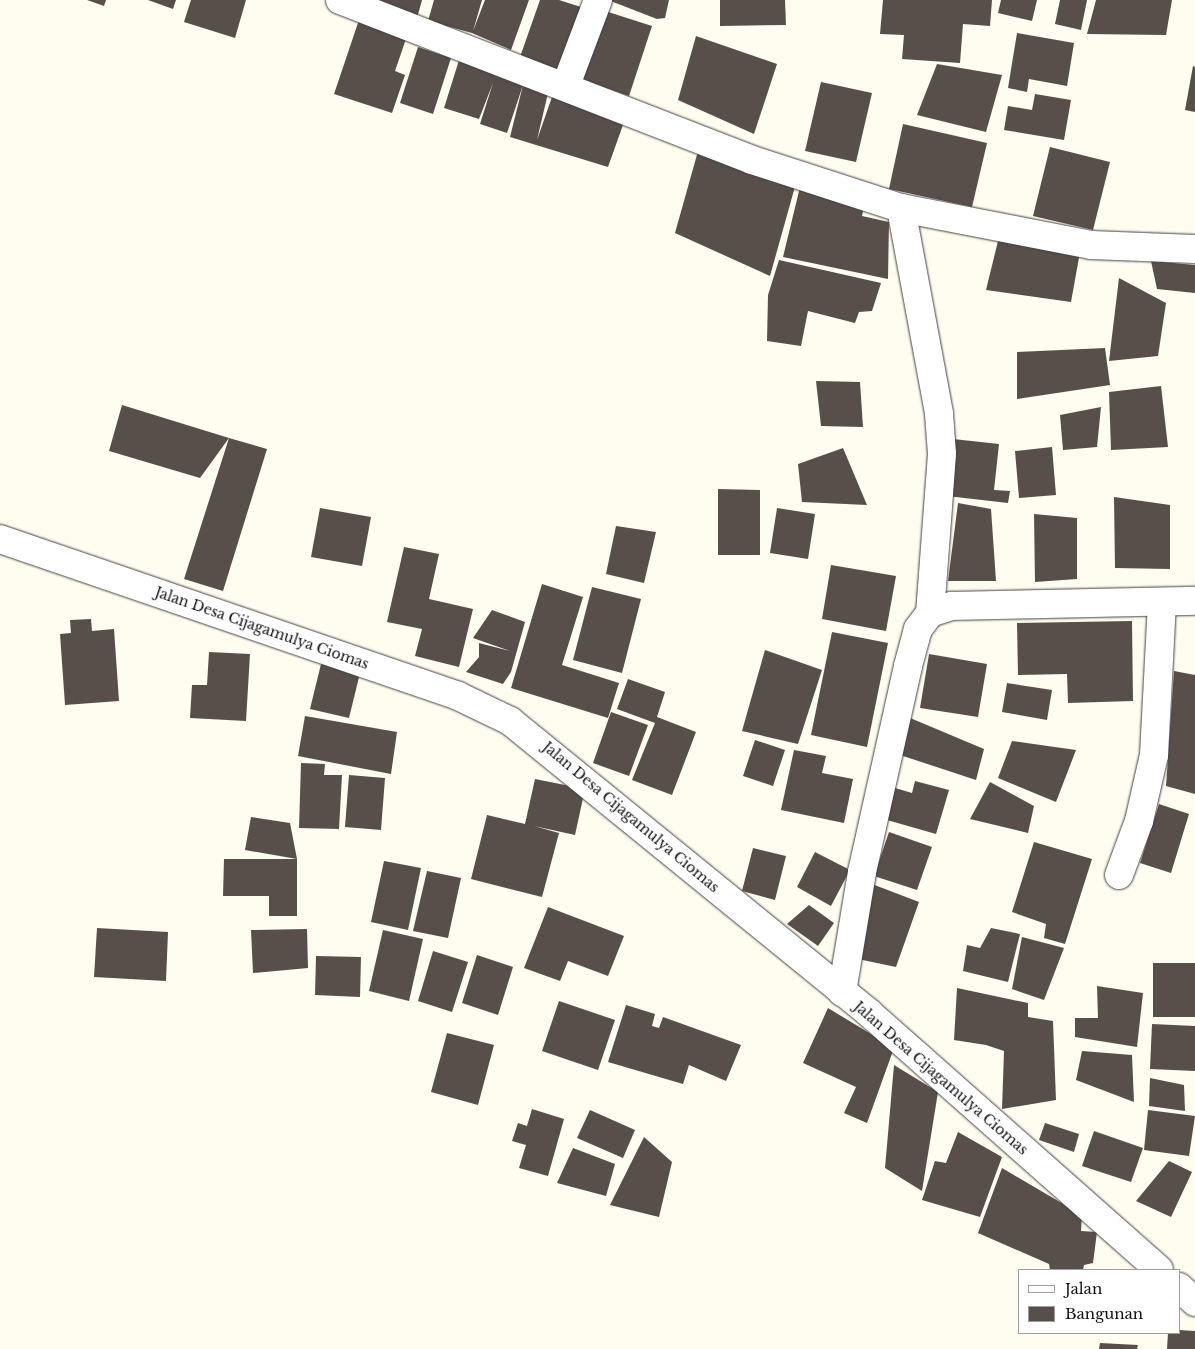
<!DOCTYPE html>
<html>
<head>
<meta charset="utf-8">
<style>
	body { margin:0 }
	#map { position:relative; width:1195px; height:1349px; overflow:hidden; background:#fffcf0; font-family:"Libre Baskerville",serif }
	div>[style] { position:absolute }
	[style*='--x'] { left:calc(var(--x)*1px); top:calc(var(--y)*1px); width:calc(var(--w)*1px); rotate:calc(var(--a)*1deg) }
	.building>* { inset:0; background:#584f4a }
	.roads { filter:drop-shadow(0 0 1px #424242) drop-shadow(0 0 1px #424242) }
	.street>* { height:28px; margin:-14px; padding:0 14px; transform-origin:14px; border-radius:14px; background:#fff }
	span { translate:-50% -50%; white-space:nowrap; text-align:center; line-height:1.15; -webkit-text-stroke:5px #fff; paint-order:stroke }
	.street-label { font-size:14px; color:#0f0f0f }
	.legend { position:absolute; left:1018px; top:1269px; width:162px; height:65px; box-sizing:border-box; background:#fff; border:1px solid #9f9f9f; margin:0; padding:6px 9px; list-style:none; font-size:15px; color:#0f0f0f }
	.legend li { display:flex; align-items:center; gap:10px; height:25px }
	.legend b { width:25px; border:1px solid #9f9f9f }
</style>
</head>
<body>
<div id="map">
	<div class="building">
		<div style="clip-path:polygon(87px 0,106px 0,104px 6px)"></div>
		<div style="clip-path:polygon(148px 0,176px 0,173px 9px)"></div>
		<div style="clip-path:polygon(191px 0,246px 0,235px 38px,184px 22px)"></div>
		<div style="clip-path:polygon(373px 0,422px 0,417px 18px)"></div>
		<div style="clip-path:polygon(434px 0,482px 0,473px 31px,485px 0,529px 0,511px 50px,472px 33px,428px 21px)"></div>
		<div style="clip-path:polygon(540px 0,559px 0,584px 8px,562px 72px,520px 57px)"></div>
		<div style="clip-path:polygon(608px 0,669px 0,665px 18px,657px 19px)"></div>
		<div style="clip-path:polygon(720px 0,785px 0,786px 25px,720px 26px)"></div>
		<div style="clip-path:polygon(883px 0,992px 0,990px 26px,963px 24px,960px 63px,902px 59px,904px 35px,880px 34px)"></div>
		<div style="clip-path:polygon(1001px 0,1037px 0,1032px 21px,998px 13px)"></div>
		<div style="clip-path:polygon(1060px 0,1087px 0,1081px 30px,1055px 24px)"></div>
		<div style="clip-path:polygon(1096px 0,1172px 0,1166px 35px,1087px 34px)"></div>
		<div style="clip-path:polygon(602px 10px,652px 26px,629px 96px,580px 79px)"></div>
		<div style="clip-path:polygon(359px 20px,407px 36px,395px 71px,405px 75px,392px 113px,334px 94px)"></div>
		<div style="clip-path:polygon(1017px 33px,1074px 43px,1067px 86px,1029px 79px,1027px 92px,1008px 88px)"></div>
		<div style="clip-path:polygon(696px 36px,777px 64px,754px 134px,678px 100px)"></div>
		<div style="clip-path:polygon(418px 47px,451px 58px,433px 114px,400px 103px)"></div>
		<div style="clip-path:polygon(460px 57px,548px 93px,537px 140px,552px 97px,624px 122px,608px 167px,510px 137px,523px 85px,507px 133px,480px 124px,493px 83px,479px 119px,444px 108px)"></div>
		<div style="clip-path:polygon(937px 64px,1002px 75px,986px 132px,917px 115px)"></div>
		<div style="clip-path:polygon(1193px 66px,1195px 67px,1195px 112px,1185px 110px)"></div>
		<div style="clip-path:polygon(821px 82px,872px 93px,856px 162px,805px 151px)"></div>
		<div style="clip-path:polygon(1035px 94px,1071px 100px,1064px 140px,1004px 130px,1008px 106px,1032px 110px)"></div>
		<div style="clip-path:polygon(903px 124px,987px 143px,972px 207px,889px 189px)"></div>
		<div style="clip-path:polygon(1050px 147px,1110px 162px,1093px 230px,1033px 216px)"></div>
		<div style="clip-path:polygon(698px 151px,796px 183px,770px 276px,675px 233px)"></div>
		<div style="clip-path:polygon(801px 183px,865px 201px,862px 216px,889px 222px,888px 279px,783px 257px)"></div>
		<div style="clip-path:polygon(999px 237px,1080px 252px,1071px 302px,986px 290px)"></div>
		<div style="clip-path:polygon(779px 260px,881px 283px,872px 311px,859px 312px,855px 323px,808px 311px,801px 346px,767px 341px,768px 295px)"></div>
		<div style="clip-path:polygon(1151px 261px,1195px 265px,1195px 293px,1157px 289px)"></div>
		<div style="clip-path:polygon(1119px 278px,1166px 303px,1158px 356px,1109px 361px)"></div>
		<div style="clip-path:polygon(1105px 348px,1110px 385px,1017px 399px,1017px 352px)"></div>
		<div style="clip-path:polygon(816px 381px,860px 382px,863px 427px,821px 426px)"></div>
		<div style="clip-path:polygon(1161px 386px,1168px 447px,1111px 450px,1109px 392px)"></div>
		<div style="clip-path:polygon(122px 405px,229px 438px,267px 449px,223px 591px,184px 579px,229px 438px,200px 478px,109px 451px)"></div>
		<div style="clip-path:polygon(1101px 407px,1097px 447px,1063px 450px,1060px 415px)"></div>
		<div style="clip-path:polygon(953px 439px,999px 444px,994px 490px,1010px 491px,1008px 503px,947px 496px)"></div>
		<div style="clip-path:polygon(1052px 447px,1056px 495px,1019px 498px,1015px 451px)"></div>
		<div style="clip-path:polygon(843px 448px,867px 505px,802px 502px,798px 464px)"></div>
		<div style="clip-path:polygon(718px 489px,760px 490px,760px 555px,718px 555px)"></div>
		<div style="clip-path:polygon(1114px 497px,1170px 505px,1170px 569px,1115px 568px)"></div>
		<div style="clip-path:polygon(958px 503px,991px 509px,996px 581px,948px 581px)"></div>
		<div style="clip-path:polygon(320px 508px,371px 517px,362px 566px,311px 557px)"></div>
		<div style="clip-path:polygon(777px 508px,815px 514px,808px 559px,770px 553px)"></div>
		<div style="clip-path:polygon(1034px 514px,1077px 518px,1077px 579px,1035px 582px)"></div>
		<div style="clip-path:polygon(616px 526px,656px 532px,644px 583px,606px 574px)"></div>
		<div style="clip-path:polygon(404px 547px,439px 554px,429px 599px,473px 609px,459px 667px,415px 656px,422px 629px,387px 622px)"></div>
		<div style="clip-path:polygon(831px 565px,896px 576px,886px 631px,822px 619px)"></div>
		<div style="clip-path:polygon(542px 584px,583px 597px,562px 665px,619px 683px,608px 718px,511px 688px)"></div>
		<div style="clip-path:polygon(592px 587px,641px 599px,622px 673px,573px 660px)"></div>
		<div style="clip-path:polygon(492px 610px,525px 622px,511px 672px,503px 684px,466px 672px,479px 657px,479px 643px,510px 651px,473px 638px)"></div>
		<div style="clip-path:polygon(91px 619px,92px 631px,114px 629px,119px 701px,65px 705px,60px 634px,71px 633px,70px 620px)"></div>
		<div style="clip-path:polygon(1132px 621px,1133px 701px,1068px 703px,1067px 674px,1018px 675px,1017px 623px)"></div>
		<div style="clip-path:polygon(832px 632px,888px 643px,867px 747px,811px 735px)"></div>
		<div style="clip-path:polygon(765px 650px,822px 670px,798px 744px,742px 731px)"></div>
		<div style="clip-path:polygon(209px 652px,250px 654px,246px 721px,190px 718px,192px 685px,207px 685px)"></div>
		<div style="clip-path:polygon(929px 654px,987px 664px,978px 717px,920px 708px)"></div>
		<div style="clip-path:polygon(321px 664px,360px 673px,349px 718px,310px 709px)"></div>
		<div style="clip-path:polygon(1174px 671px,1195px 675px,1195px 794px,1166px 786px)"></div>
		<div style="clip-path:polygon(628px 679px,665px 692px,657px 717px,696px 732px,672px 795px,632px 780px,655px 723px,617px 709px)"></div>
		<div style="clip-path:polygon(1007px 683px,1052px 690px,1047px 720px,1002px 712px)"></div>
		<div style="clip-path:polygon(611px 712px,648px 725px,629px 776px,593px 763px)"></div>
		<div style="clip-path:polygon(903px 715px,984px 749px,976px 780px,897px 754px)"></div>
		<div style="clip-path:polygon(305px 716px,397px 732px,391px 774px,298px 756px)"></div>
		<div style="clip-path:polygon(755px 740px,785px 750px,773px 786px,743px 776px)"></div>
		<div style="clip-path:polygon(1012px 741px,1076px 750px,1056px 802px,998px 778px)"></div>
		<div style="clip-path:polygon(794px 750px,826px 756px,822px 773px,853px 779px,844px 823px,781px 810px)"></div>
		<div style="clip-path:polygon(301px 763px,325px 764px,324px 775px,342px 775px,339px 829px,299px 828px)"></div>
		<div style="clip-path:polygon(349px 775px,385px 778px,381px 830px,345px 827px)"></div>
		<div style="clip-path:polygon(535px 779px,585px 789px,575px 835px,534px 826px,559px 833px,542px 897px,471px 879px,487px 815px,525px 824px)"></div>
		<div style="clip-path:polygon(915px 781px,949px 790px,936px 834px,887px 820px,895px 788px,912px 793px)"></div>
		<div style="clip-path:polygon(990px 782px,1034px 806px,1028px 833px,970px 819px)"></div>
		<div style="clip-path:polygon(1159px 804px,1189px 814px,1171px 873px,1140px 863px)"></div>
		<div style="clip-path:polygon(251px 817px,290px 823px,297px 859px,297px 916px,269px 916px,269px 896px,223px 896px,224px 859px,297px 859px,245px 850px)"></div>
		<div style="clip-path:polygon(889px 832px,932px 847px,917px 890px,874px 876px)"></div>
		<div style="clip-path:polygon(1034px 842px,1092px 859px,1065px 944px,1044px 938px,1046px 924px,1012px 912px)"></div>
		<div style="clip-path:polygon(753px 848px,786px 856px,775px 900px,742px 891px)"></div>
		<div style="clip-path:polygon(815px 852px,850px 870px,831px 906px,797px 887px)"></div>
		<div style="clip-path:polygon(384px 861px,421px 868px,408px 930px,371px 922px)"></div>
		<div style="clip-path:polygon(427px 871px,461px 878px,448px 938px,413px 931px)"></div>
		<div style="clip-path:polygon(872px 884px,919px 902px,896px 967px,853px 958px)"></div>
		<div style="clip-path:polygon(809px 905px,834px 923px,818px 946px,787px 924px)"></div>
		<div style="clip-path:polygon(548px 907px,624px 936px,608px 976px,568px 961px,560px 981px,524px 968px)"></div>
		<div style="clip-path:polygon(97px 928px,168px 932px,166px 981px,94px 977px)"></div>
		<div style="clip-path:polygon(991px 928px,1020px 934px,1008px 982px,963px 971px,967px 945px,980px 948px)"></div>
		<div style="clip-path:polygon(307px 929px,308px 968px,253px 973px,251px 930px)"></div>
		<div style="clip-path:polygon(383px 930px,423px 939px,409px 1001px,369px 991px)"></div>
		<div style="clip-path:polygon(1022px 937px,1064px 948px,1044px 1000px,1012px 989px)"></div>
		<div style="clip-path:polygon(433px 951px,468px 962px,452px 1012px,418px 1001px)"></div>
		<div style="clip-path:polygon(477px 955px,513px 967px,498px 1015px,462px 1003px)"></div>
		<div style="clip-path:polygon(316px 956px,361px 957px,360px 997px,315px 995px)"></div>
		<div style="clip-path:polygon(1153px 963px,1195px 963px,1195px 1017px,1153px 1017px)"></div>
		<div style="clip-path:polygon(1097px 986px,1143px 993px,1137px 1047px,1075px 1037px,1075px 1018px,1098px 1018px)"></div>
		<div style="clip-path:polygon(957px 988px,1028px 1003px,1028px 1017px,1053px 1021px,1056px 1100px,1002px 1109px,1004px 1051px,986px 1045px,954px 1040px)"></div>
		<div style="clip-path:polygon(559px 1001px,615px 1020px,598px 1070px,542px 1051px)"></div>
		<div style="clip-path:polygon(626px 1005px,655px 1014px,652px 1026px,659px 1028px,663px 1017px,741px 1045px,726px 1081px,689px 1065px,683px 1084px,608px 1062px)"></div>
		<div style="clip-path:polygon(828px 1008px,894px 1048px,867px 1123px,844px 1113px,856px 1087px,803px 1063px)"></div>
		<div style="clip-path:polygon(1152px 1024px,1195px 1026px,1195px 1071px,1150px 1069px)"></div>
		<div style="clip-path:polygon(447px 1033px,494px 1045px,478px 1105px,431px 1092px)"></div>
		<div style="clip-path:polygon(1082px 1051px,1132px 1055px,1134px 1102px,1076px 1080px)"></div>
		<div style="clip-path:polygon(894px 1065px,938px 1092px,922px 1191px,885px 1168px)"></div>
		<div style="clip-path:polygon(1150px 1078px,1184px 1085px,1185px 1111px,1149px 1106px)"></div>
		<div style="clip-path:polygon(532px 1109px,564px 1119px,548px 1176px,519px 1168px,526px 1145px,512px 1141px,518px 1123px,527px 1126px)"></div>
		<div style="clip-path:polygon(590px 1110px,635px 1130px,623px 1158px,577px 1138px)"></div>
		<div style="clip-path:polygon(1148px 1110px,1195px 1116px,1189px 1156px,1144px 1150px)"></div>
		<div style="clip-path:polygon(1045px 1123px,1079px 1134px,1074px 1152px,1039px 1140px)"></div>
		<div style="clip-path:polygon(1094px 1131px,1143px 1148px,1131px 1182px,1082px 1166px)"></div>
		<div style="clip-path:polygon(958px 1132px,1002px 1157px,980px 1217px,922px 1200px,935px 1161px,946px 1163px)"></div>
		<div style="clip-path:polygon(644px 1137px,672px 1162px,659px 1217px,610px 1205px)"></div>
		<div style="clip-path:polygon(573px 1148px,615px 1164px,606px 1196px,557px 1183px)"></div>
		<div style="clip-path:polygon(1169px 1161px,1192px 1172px,1171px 1217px,1136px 1201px)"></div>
		<div style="clip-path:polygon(1002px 1168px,1082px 1215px,1081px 1231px,1097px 1232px,1093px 1263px,1084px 1265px,1083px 1270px,1050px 1270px,1049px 1264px,978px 1233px)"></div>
		<div style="clip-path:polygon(1179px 1330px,1195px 1331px,1195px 1349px,1167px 1349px,1168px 1333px,1179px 1333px)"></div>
		<div style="clip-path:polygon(1100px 1343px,1138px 1345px,1137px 1349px,1099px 1349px)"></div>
	</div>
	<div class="roads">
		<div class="street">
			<div style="--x:340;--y:0;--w:442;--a:21.2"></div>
			<div style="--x:752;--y:160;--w:157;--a:17.9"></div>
			<div style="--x:901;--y:208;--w:209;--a:79.5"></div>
			<div style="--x:939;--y:414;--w:40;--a:85.7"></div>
			<div style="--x:942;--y:454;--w:159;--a:94.3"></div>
			<div style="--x:566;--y:85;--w:91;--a:-69.4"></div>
			<div style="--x:901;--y:208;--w:194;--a:11"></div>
			<div style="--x:1091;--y:245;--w:104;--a:2.2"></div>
			<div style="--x:0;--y:539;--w:484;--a:18.9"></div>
			<div style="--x:458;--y:696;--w:58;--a:25.7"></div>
			<div style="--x:510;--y:721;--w:463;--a:39.1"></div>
			<div style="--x:869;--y:1013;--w:387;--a:41.5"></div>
			<div style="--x:1119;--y:875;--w:58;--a:-69.7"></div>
			<div style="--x:1139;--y:821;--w:68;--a:-77.2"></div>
			<div style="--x:1154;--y:755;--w:153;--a:-87"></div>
			<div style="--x:842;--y:992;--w:122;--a:-80.5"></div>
			<div style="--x:862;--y:872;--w:211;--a:-77.4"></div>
			<div style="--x:908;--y:666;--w:38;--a:-75"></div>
			<div style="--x:918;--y:629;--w:20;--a:-53"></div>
			<div style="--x:930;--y:613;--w:23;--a:-18"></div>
			<div style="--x:952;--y:606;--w:243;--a:-1.2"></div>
			<div style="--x:1179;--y:1287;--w:22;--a:43"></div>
		</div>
	</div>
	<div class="street-label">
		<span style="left:262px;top:628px;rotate:19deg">Jalan Desa Cijagamulya Ciomas</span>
		<span style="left:631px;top:817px;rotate:40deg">Jalan Desa Cijagamulya Ciomas</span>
		<span style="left:941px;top:1078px;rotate:41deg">Jalan Desa Cijagamulya Ciomas</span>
	</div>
	<ul class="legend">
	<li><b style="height:6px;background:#fff"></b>Jalan</li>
	<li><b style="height:14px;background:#584f4a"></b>Bangunan</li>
	</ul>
</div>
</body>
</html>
